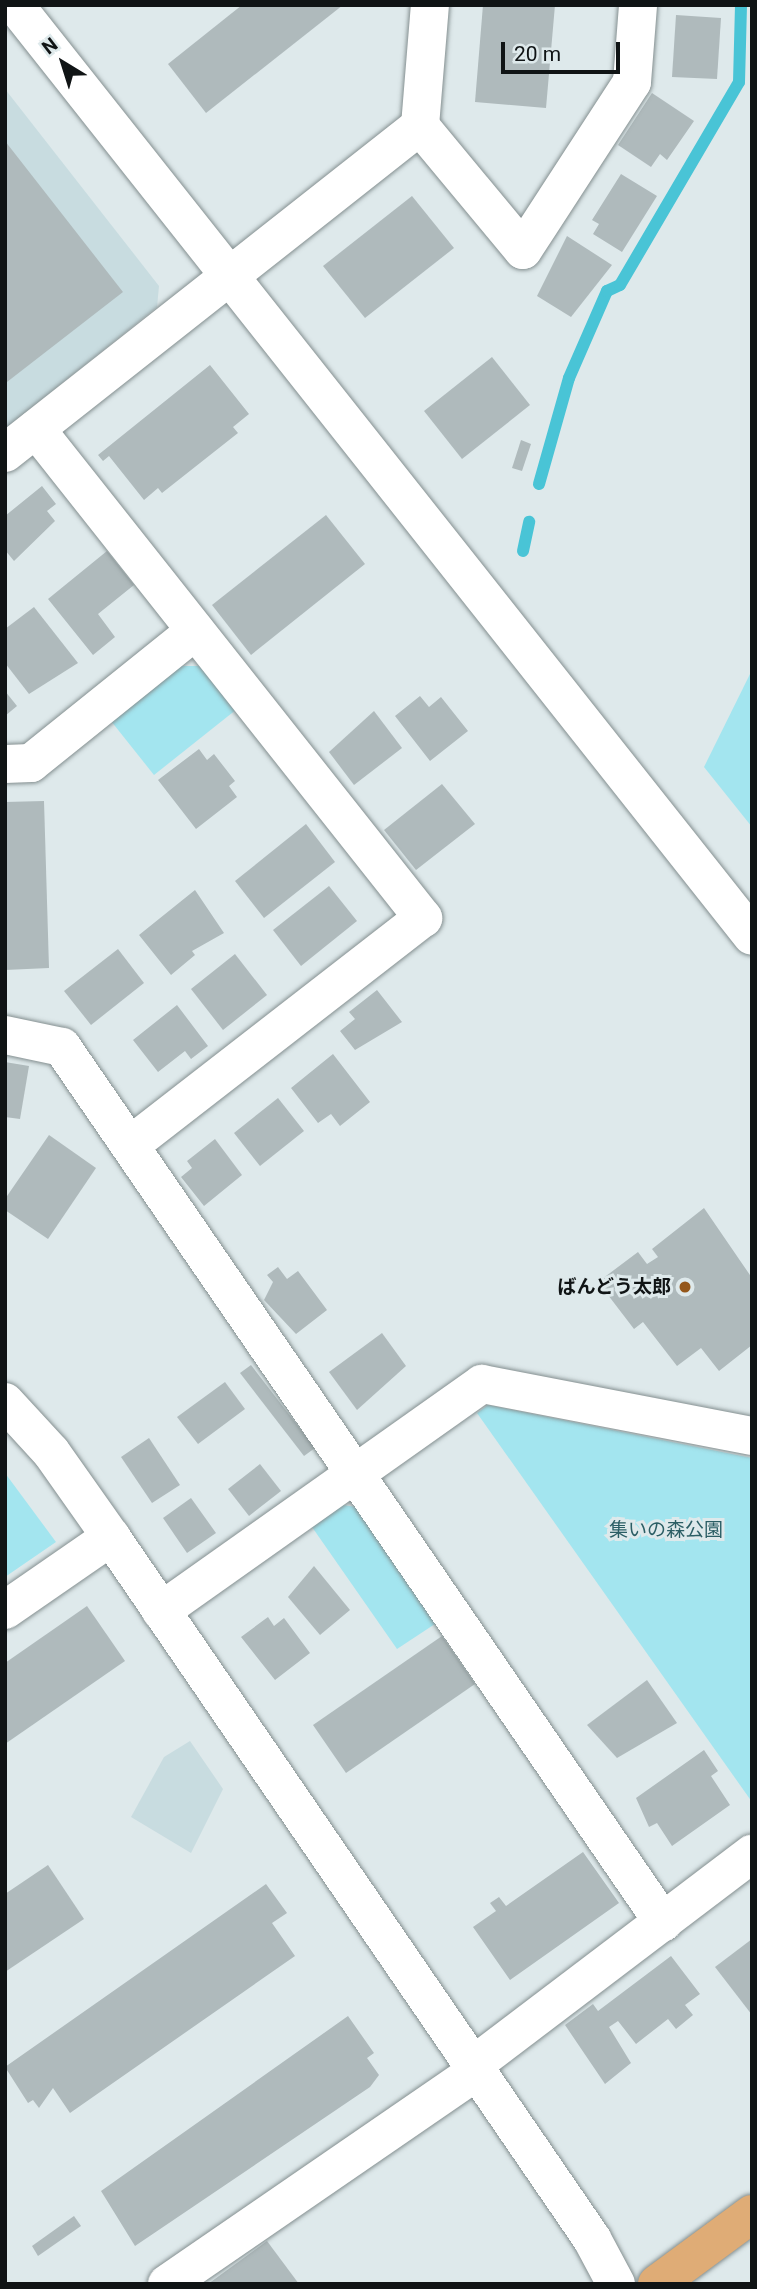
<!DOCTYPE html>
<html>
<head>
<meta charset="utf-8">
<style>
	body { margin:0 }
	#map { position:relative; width:757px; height:2289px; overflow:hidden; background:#dee9eb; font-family:Roboto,"Noto Sans JP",sans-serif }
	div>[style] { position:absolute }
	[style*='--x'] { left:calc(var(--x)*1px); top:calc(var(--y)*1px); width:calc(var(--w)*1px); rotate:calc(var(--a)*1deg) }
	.built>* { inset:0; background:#c8dce0 }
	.green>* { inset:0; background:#a3e5ef }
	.stream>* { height:12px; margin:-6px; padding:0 6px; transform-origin:6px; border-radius:6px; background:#49c4d6 }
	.building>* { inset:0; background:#afbabc }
	.roads { filter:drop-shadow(0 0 2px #848f90) drop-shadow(0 0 2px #848f90) }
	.minor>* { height:38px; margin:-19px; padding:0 19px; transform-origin:19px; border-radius:19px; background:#fff }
	.major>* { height:38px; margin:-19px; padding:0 19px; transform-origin:19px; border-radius:19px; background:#dfac76 }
	.dots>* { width:19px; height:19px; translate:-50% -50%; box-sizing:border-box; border:4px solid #dee9eb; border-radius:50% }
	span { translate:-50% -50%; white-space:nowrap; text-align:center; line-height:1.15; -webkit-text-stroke:6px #dee9eb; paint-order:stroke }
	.poi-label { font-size:19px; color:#101415; font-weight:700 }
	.right { translate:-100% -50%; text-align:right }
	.park-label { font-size:19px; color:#2b5e65 }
	.frame { position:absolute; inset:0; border:7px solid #101415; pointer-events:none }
	.north { position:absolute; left:28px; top:28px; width:70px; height:70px; -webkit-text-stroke:5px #dee9eb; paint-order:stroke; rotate:322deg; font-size:19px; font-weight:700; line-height:28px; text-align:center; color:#101415 }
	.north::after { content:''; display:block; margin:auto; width:24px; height:32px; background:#101415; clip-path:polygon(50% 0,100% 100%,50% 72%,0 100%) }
	.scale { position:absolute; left:501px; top:42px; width:119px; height:32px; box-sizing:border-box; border:4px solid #101415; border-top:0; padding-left:9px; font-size:21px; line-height:24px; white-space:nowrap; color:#101415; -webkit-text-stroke:5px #dee9eb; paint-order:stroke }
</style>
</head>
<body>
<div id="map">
	<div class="built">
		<div style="clip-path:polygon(5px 89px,159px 286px,157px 307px,5px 429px)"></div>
		<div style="clip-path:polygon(190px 1741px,223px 1789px,191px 1853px,131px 1817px,164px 1757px)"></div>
	</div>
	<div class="green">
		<div style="clip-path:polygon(180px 666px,202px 666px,237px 709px,154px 775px,111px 721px)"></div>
		<div style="clip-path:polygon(752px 670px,752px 827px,704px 767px)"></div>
		<div style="clip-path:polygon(488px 1405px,752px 1458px,752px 1802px,477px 1413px)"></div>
		<div style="clip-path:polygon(5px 1473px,56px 1542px,5px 1577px)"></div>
		<div style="clip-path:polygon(343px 1505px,363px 1508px,441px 1620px,397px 1649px,312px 1527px)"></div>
	</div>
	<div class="stream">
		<div style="--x:539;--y:484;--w:110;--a:-74.2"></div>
		<div style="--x:569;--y:378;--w:95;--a:-66.4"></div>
		<div style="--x:607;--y:291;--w:14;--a:-25"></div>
		<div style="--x:620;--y:285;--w:235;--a:-59.6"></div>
		<div style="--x:739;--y:82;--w:77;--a:-88.5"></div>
		<div style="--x:523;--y:551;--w:30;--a:-78"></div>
	</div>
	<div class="building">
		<div style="clip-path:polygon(242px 5px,343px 5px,206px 113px,168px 64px)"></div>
		<div style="clip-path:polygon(483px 5px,555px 5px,546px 108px,475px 102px)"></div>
		<div style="clip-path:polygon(676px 15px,721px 18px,717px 79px,672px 77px)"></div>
		<div style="clip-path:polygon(652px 93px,694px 121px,667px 160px,660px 154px,651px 167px,618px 145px)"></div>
		<div style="clip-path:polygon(5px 141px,123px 292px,7px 382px,5px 380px)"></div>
		<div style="clip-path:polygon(621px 174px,657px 196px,622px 252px,593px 234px,599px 224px,592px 220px)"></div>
		<div style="clip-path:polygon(412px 196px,454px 248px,365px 318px,323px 266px)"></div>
		<div style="clip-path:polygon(567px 236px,612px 265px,571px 317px,537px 296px)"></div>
		<div style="clip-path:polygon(492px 357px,530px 405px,462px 459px,424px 411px)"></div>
		<div style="clip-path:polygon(210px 365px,249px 414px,233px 427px,238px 433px,162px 493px,158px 488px,144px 500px,109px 456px,103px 461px,98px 455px)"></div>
		<div style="clip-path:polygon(521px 440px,531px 444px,522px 471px,512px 468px)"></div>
		<div style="clip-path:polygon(42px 486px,56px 504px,47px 511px,55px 521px,14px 561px,5px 550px,5px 516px)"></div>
		<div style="clip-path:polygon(326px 515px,365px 564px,251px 655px,212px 605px)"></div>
		<div style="clip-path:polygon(107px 551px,134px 585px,98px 614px,115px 637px,93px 655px,48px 599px)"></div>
		<div style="clip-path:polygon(34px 607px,78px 663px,29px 694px,5px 663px,5px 629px)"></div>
		<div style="clip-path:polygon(5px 691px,17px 706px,5px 716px)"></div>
		<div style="clip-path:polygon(420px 696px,429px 707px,441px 697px,468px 731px,430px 761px,395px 716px)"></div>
		<div style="clip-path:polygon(374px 711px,402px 748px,354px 785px,329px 752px)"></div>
		<div style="clip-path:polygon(199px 749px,207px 760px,214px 754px,235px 781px,229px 786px,237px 797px,196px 829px,158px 780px)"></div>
		<div style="clip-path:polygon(442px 784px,475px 824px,416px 870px,384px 830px)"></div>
		<div style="clip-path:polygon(44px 801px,49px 968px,5px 970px,5px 802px)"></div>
		<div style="clip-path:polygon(306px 824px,335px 862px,264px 918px,235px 881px)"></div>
		<div style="clip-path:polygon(329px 886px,357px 921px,301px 966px,273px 930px)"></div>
		<div style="clip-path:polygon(195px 890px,224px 933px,192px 951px,195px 955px,171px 975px,139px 935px)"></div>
		<div style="clip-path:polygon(118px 949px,144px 983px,91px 1025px,64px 991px)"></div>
		<div style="clip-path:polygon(235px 954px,267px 995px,223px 1030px,191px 989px)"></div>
		<div style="clip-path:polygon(377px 990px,402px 1022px,355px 1050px,340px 1031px,355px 1019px,349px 1012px)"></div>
		<div style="clip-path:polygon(177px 1005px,208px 1046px,191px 1059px,185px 1051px,158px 1072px,133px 1040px)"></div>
		<div style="clip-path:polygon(333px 1054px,370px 1102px,340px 1126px,331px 1114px,318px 1123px,291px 1088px)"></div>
		<div style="clip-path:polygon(5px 1062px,29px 1066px,20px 1119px,5px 1117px)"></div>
		<div style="clip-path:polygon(278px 1098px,304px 1131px,260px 1166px,234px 1133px)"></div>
		<div style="clip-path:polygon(49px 1135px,96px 1168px,48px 1239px,5px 1210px,5px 1199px)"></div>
		<div style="clip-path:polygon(215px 1139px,242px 1175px,204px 1206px,181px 1177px,192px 1168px,187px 1161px)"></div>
		<div style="clip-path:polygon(704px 1208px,752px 1278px,752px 1345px,719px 1371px,701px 1348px,677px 1366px,643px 1322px,634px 1329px,598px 1282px,638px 1252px,647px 1264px,658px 1257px,652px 1249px)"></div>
		<div style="clip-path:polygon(278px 1267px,287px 1279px,298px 1271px,327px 1310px,296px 1334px,264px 1300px,273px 1282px,267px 1275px)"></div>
		<div style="clip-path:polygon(382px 1333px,406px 1366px,357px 1410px,329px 1372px)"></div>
		<div style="clip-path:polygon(251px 1365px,315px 1448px,304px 1456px,240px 1373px)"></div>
		<div style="clip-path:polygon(225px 1382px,245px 1409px,198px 1444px,177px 1417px)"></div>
		<div style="clip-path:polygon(149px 1438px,180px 1485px,152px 1503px,121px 1457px)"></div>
		<div style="clip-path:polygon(260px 1464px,281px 1491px,249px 1516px,228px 1489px)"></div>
		<div style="clip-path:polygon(191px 1498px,216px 1533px,187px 1553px,163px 1518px)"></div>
		<div style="clip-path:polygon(314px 1566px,350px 1610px,320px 1635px,288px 1597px)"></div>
		<div style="clip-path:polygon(87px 1606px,125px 1661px,5px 1744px,5px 1663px)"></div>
		<div style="clip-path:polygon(268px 1617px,274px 1626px,284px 1618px,310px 1653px,275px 1680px,241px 1637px)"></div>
		<div style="clip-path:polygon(442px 1636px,475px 1684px,346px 1773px,313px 1725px)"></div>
		<div style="clip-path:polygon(647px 1680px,677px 1723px,617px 1758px,587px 1725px)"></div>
		<div style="clip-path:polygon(704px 1750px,718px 1771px,711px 1776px,730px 1805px,672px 1846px,657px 1823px,649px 1827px,636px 1798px)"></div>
		<div style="clip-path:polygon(583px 1852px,619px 1903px,510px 1980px,473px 1927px,496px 1911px,490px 1903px,499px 1897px,506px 1906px)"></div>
		<div style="clip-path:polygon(48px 1865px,84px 1919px,5px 1972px,5px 1894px)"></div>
		<div style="clip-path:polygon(266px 1884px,287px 1913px,272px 1923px,295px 1956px,70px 2113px,53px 2088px,39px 2108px,33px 2100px,28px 2103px,5px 2067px)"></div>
		<div style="clip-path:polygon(752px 1939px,752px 2015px,715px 1967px)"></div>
		<div style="clip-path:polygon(671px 1956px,700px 1994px,685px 2005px,693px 2015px,676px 2029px,668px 2019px,636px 2044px,618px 2021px,609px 2027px,631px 2063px,605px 2084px,565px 2025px,593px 2004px,598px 2011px)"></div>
		<div style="clip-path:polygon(348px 2016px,374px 2053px,367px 2058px,379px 2075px,370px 2087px,135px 2246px,101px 2191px)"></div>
		<div style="clip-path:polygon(74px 2216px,81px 2226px,38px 2256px,32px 2246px)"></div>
		<div style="clip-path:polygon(267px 2241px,299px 2284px,208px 2284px)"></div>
	</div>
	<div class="roads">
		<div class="minor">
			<div style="--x:15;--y:5;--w:1187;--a:51.63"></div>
			<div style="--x:420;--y:126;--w:161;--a:50.3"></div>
			<div style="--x:523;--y:250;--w:200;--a:-57"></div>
			<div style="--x:632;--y:82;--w:77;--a:-85.5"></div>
			<div style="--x:36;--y:429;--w:624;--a:51.64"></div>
			<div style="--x:423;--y:918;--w:368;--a:142.2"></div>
			<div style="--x:5;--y:453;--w:528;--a:-38.24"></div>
			<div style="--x:420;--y:126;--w:121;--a:-85.3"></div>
			<div style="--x:5;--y:764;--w:26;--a:-2"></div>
			<div style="--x:31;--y:763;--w:211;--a:-38.8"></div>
			<div style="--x:5;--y:1035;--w:58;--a:11.9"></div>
			<div style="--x:62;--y:1047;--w:1062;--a:55.52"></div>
			<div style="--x:5;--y:1402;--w:68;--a:47.4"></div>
			<div style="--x:51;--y:1452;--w:104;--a:54.8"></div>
			<div style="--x:111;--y:1537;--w:851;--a:55.58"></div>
			<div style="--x:592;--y:2239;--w:51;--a:61.9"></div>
			<div style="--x:5;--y:1610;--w:129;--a:-34.6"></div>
			<div style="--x:161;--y:1611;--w:393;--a:-35.3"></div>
			<div style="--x:482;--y:1384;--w:275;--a:10.9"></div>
			<div style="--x:471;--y:2067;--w:353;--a:-37.2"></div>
			<div style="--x:167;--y:2284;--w:373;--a:-34.5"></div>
		</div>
		<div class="major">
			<div style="--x:657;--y:2284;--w:118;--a:-36.4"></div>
		</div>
	</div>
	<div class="dots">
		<div style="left:685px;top:1287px;background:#94571b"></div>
	</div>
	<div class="poi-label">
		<span class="right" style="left:671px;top:1287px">ばんどう太郎</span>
	</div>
	<div class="park-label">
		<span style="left:666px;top:1530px">集いの森公園</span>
	</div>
	<div class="frame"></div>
	<div class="north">N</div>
	<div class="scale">20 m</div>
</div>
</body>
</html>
